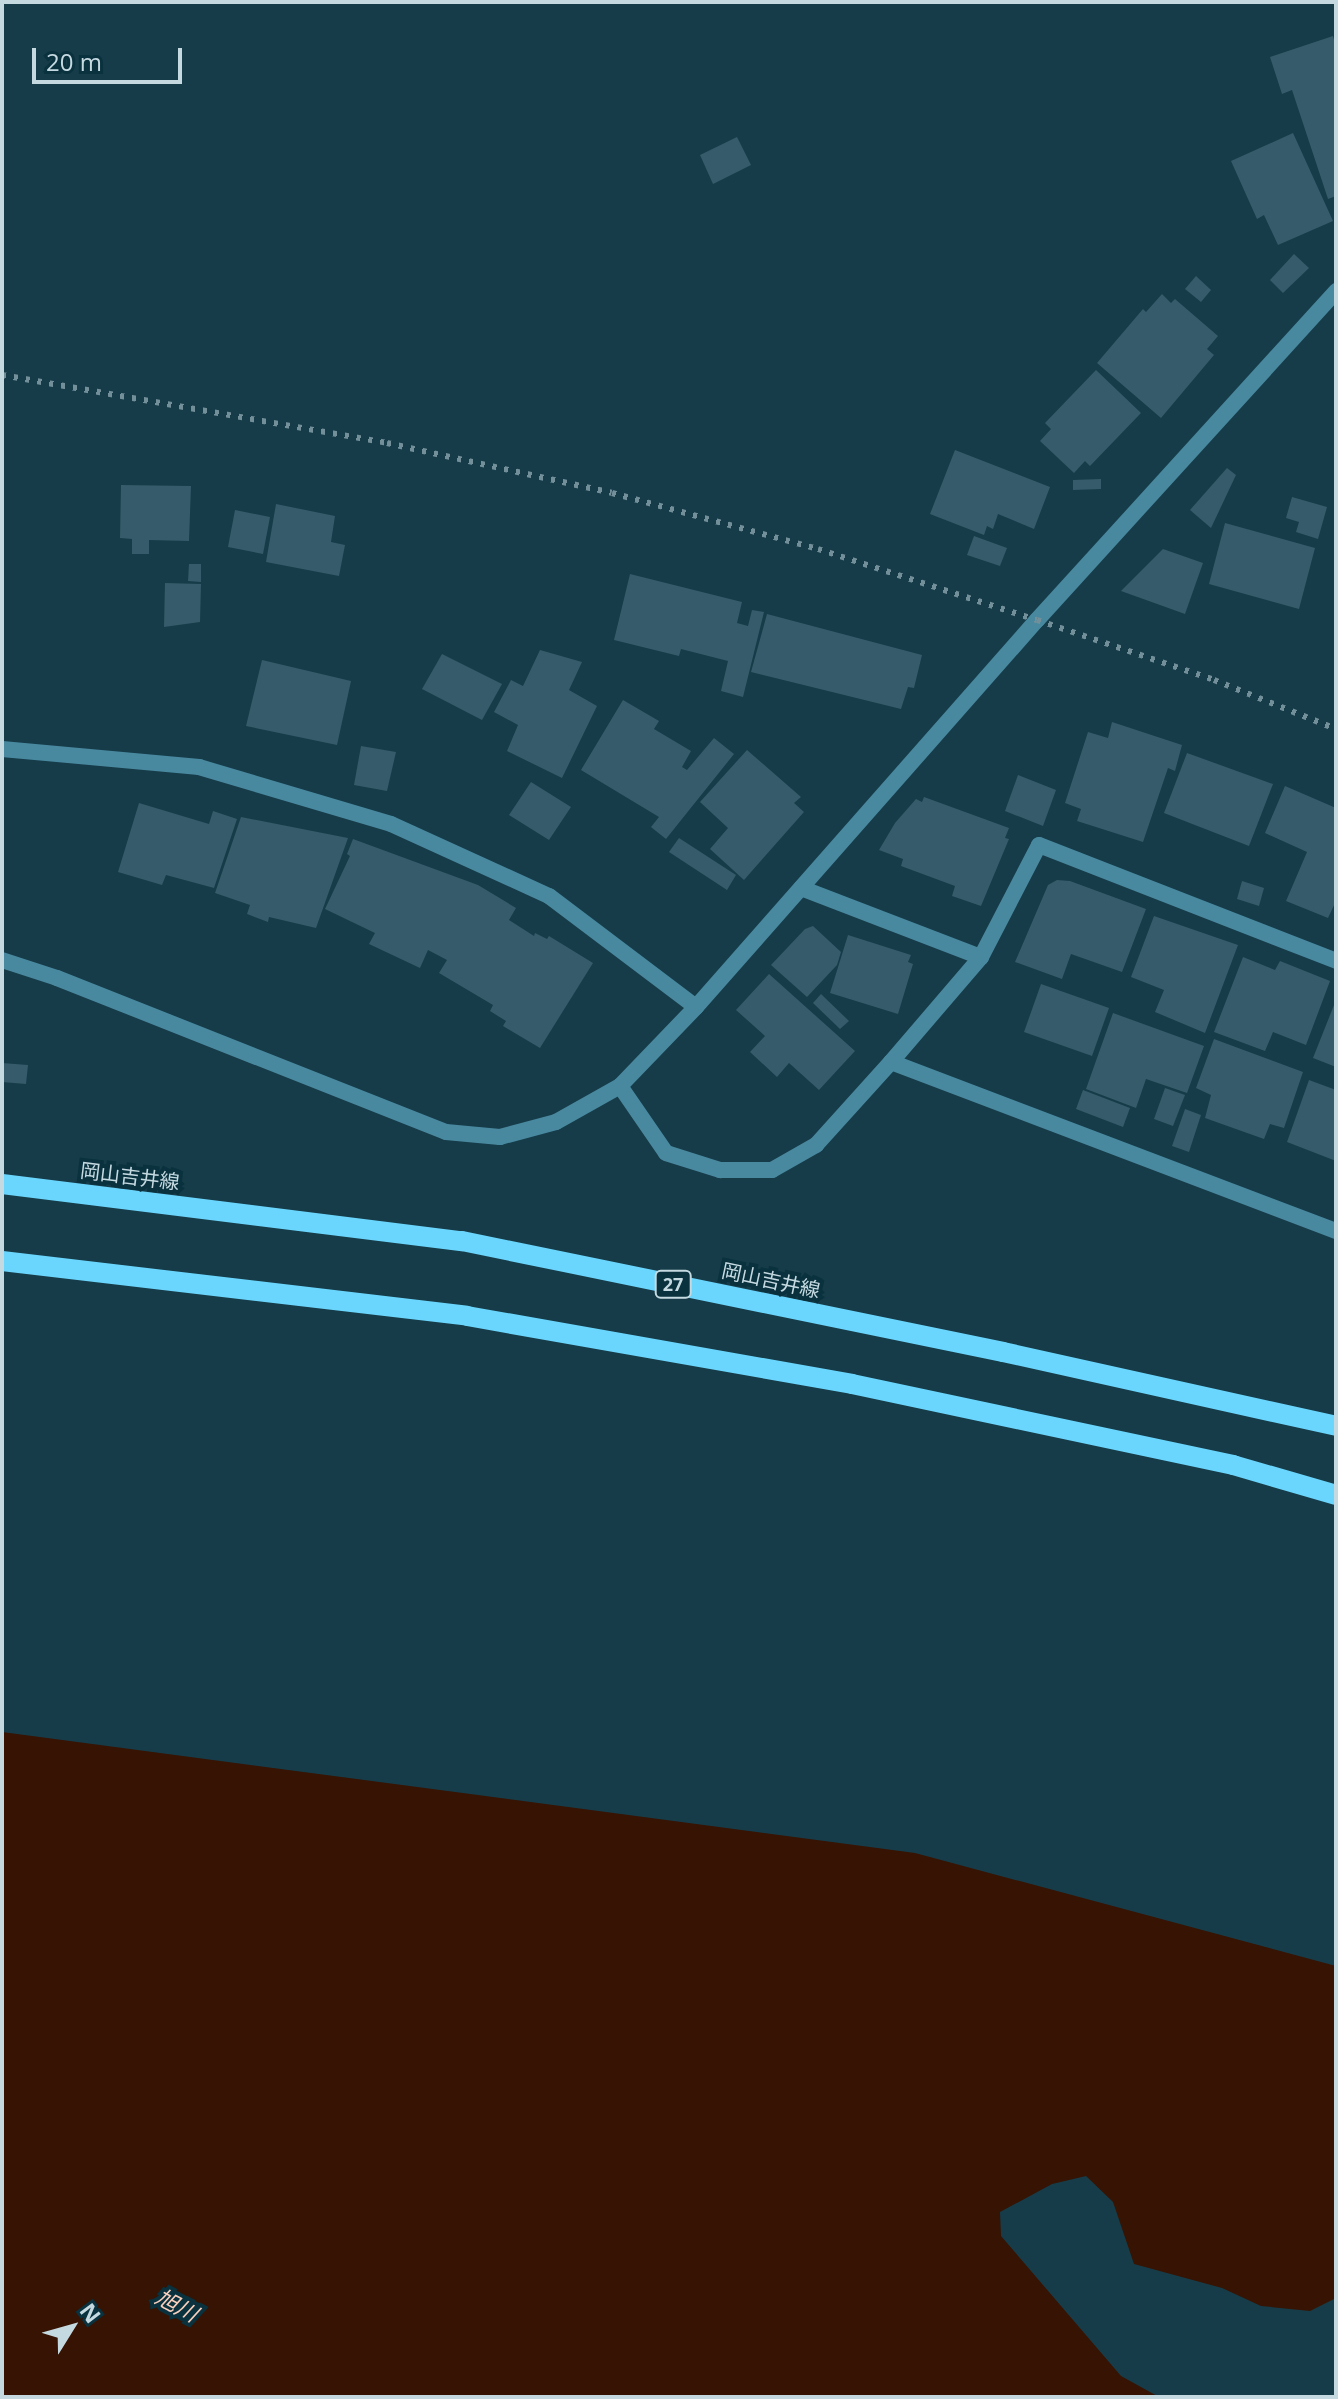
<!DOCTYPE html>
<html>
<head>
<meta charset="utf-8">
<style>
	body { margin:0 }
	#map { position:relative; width:1338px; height:2399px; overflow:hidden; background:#163c49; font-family:"Open Sans","Noto Sans JP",sans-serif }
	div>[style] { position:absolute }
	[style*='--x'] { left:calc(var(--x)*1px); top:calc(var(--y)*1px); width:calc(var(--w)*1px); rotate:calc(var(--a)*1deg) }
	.water>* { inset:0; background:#361302 }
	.building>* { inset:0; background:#365b6a }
	.minor>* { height:16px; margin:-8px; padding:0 8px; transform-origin:8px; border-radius:8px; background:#4989a0 }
	.tertiary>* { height:16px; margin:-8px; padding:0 8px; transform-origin:8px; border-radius:8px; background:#4989a0 }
	.primary>* { height:20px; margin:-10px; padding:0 10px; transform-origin:10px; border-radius:10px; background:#6bd6fd }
	.rail>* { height:6px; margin-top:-3px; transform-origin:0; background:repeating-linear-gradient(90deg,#738f9a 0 4px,transparent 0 12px) }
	span { translate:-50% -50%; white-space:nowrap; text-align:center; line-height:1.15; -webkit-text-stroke:8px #09313e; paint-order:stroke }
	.shield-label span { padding:2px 6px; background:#09313e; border:2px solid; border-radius:6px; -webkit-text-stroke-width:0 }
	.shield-label { font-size:18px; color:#c5d9e1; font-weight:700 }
	.street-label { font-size:20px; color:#c5d9e1 }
	.water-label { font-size:22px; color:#fad0bd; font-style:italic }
	.frame { position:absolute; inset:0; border:4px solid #c5d9e1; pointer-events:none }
	.north { position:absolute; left:32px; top:2287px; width:80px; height:80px; -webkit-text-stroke:6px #09313e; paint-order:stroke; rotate:53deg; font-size:22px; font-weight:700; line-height:32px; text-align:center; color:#c5d9e1 }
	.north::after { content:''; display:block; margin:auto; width:28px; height:36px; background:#c5d9e1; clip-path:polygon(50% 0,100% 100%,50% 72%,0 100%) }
	.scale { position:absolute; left:32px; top:48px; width:150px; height:36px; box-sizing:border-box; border:4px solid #c5d9e1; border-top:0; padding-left:10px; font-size:24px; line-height:28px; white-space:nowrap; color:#c5d9e1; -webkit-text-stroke:6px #09313e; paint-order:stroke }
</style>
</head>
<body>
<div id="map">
	<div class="water">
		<div style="clip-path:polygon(2px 1732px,915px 1853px,1336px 1966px,1336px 2298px,1310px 2311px,1261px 2306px,1222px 2288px,1134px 2264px,1113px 2202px,1086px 2176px,1052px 2184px,1000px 2212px,1001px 2236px,1121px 2376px,1159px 2397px,2px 2397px)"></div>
	</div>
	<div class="building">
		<div style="clip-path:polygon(1333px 36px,1336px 47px,1336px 196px,1328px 199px,1292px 90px,1282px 94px,1270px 57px)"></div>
		<div style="clip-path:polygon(1293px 133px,1333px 221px,1278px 245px,1264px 215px,1257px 219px,1231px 161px)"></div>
		<div style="clip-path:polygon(737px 137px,751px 165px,713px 184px,700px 155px)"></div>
		<div style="clip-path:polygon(1294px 254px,1309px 268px,1283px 293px,1270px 280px)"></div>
		<div style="clip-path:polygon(1196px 276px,1211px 290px,1201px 302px,1185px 289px)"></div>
		<div style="clip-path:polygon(1162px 294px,1171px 303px,1175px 299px,1218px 336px,1207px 349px,1214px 355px,1161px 418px,1097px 363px,1143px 309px,1146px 312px)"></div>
		<div style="clip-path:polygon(1096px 370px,1141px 413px,1090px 466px,1085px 461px,1074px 473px,1040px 441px,1051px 429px,1045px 423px)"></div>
		<div style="clip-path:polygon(955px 450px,1050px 487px,1034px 529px,998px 514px,993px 529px,987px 526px,984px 535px,930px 514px)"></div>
		<div style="clip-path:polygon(1227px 468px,1236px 475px,1211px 528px,1190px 510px)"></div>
		<div style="clip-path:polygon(1101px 479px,1101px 489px,1073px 490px,1073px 480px)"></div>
		<div style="clip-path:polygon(121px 485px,191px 486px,189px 541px,149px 540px,149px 554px,132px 554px,132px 539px,120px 538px)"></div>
		<div style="clip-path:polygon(1292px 497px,1327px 507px,1318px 539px,1296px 532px,1299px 522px,1286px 518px)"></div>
		<div style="clip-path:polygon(276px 504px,335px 516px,331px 542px,345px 545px,339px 576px,266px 562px)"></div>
		<div style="clip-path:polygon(235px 510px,270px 517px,263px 554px,228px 547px)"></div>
		<div style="clip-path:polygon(1225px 523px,1315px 548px,1299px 609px,1209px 584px)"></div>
		<div style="clip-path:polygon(974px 536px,1007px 548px,1000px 566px,967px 555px)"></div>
		<div style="clip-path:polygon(1163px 549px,1203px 563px,1185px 614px,1121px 591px)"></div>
		<div style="clip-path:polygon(189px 564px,201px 564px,201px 582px,188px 581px)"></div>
		<div style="clip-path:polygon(630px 574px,742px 602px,737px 623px,748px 626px,752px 610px,764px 612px,743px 697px,721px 691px,728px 661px,681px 649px,679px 656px,614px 640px)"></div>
		<div style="clip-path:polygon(165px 583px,201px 584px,200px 622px,164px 627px)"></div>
		<div style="clip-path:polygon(767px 614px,922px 655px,914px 688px,908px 687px,901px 709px,751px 672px)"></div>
		<div style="clip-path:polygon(540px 650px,582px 662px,569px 690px,597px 706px,562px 778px,507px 751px,518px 725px,494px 712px,511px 680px,523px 686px)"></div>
		<div style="clip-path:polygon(442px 654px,502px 684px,482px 720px,422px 689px)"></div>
		<div style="clip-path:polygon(262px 660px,351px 681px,337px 745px,246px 726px)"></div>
		<div style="clip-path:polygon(623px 700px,659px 721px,654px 729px,691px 751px,682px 767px,687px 770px,714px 738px,734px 754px,666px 839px,651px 827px,659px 817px,581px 770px)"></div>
		<div style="clip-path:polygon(1112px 722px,1182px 745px,1175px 771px,1168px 768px,1143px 842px,1077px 821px,1081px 809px,1065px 803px,1088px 732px,1108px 738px)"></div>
		<div style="clip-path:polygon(361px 746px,396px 752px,387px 791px,354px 785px)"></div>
		<div style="clip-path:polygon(747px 750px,801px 797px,794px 803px,804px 812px,744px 880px,710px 849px,728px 828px,700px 802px)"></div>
		<div style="clip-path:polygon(1187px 753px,1273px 784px,1249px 846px,1164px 813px)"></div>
		<div style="clip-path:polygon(1018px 775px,1056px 790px,1043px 826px,1005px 811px)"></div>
		<div style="clip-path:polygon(531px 782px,571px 807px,549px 840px,509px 815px)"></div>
		<div style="clip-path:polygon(1285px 786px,1336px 808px,1336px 901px,1328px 918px,1286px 901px,1307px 852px,1265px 833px)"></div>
		<div style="clip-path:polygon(924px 797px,1009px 828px,1005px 838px,1009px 839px,981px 906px,952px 896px,955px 886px,901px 866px,903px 859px,879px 850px,895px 823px,916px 799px,922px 802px)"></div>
		<div style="clip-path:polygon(139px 803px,209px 824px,213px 811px,237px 819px,214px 888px,166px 875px,162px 885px,118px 872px)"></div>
		<div style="clip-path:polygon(241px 817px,348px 838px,316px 928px,269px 917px,268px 922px,247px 914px,250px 905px,215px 893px)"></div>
		<div style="clip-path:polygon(679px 838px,736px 875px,727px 890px,669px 852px)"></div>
		<div style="clip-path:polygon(353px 839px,478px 885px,516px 908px,509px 920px,534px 936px,535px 933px,547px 939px,549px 936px,593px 963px,540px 1048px,503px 1026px,506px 1021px,490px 1011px,493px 1005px,439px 973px,447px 960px,428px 950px,420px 968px,369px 944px,375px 933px,325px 909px,350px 856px,347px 854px)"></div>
		<div style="clip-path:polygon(1057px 880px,1070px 881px,1146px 909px,1122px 972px,1071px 954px,1062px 979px,1015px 962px,1048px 885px)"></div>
		<div style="clip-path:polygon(1242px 881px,1264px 888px,1259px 906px,1237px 899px)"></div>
		<div style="clip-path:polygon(1154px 916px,1238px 945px,1205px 1033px,1155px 1012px,1164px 990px,1131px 977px)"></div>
		<div style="clip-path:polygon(813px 926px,841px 952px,837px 965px,807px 997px,771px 965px,805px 929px)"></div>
		<div style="clip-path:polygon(848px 935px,911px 955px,908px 962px,913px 964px,898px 1014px,830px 993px)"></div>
		<div style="clip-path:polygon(1243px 957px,1275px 970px,1280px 961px,1330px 981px,1306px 1045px,1273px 1032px,1265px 1051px,1214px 1032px)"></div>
		<div style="clip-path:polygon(769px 974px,855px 1051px,819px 1090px,789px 1063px,777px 1077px,750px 1052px,765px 1036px,736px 1010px)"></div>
		<div style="clip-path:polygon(1041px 984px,1109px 1008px,1092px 1056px,1024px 1032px)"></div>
		<div style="clip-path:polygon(821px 994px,849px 1021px,840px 1029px,813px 1003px)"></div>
		<div style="clip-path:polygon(1336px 1000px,1336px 1067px,1313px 1058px)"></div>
		<div style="clip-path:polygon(1113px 1013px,1204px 1046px,1187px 1093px,1146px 1079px,1136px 1108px,1086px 1089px)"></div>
		<div style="clip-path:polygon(1214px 1039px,1303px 1072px,1284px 1128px,1270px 1124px,1264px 1139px,1205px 1118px,1211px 1095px,1196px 1088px)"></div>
		<div style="clip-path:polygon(2px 1063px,28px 1065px,26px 1084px,2px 1082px)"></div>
		<div style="clip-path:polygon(1309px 1080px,1336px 1090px,1336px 1161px,1287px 1142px)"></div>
		<div style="clip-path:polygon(1165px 1088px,1185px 1095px,1173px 1126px,1154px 1119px)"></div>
		<div style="clip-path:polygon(1083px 1090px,1130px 1108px,1123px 1127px,1076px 1109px)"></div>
		<div style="clip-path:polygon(1185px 1109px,1201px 1115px,1189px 1152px,1172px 1146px)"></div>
	</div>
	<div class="minor">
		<div style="--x:2;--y:749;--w:198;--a:5.2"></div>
		<div style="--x:199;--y:767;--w:200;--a:16.5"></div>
		<div style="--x:391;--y:824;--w:174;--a:24.5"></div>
		<div style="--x:549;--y:896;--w:184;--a:37.1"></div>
		<div style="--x:801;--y:888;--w:193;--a:21"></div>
		<div style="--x:981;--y:957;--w:126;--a:-62.6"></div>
		<div style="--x:1039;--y:845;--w:319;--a:21.3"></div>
		<div style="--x:891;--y:1062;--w:138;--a:-49.4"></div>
		<div style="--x:620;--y:1086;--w:81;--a:55.5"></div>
		<div style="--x:666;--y:1153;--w:57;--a:17.5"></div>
		<div style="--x:720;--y:1170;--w:52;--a:0"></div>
		<div style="--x:772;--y:1170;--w:51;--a:-29.6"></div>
		<div style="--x:816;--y:1145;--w:112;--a:-47.9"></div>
		<div style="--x:891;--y:1062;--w:476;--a:20.8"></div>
	</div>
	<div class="tertiary">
		<div style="--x:2;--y:960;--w:58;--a:18.1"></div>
		<div style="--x:57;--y:978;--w:418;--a:21.6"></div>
		<div style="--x:446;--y:1132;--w:54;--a:5.3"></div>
		<div style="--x:500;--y:1137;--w:58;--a:-15"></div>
		<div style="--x:556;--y:1122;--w:73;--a:-29.4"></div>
		<div style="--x:620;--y:1086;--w:110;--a:-46.1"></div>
		<div style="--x:696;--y:1007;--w:516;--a:-48.62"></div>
		<div style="--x:1037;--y:620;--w:445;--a:-47.7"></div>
	</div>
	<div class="primary">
		<div style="--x:2;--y:1184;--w:464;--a:7.1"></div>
		<div style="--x:462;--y:1241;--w:552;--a:11.59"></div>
		<div style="--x:1003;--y:1352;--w:341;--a:12.5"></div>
		<div style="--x:2;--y:1261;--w:468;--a:6.7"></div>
		<div style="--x:467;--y:1316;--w:391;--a:10"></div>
		<div style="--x:852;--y:1384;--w:390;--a:12"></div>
		<div style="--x:1233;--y:1465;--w:107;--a:16.2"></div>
	</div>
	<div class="rail">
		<div style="--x:2;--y:375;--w:391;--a:10"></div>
		<div style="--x:387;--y:443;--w:230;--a:12.5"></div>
		<div style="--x:612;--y:493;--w:213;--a:15.2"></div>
		<div style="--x:818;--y:549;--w:230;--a:18"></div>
		<div style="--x:1037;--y:620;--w:187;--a:18.7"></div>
		<div style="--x:1214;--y:680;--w:131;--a:21.9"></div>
	</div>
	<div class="shield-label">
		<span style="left:673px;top:1284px">27</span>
	</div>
	<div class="street-label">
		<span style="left:130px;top:1176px;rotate:7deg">岡山吉井線</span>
		<span style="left:771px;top:1280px;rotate:12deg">岡山吉井線</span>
	</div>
	<div class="water-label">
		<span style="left:177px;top:2305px;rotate:28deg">旭川</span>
	</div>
	<div class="frame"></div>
	<div class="north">N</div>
	<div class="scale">20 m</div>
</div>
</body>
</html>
